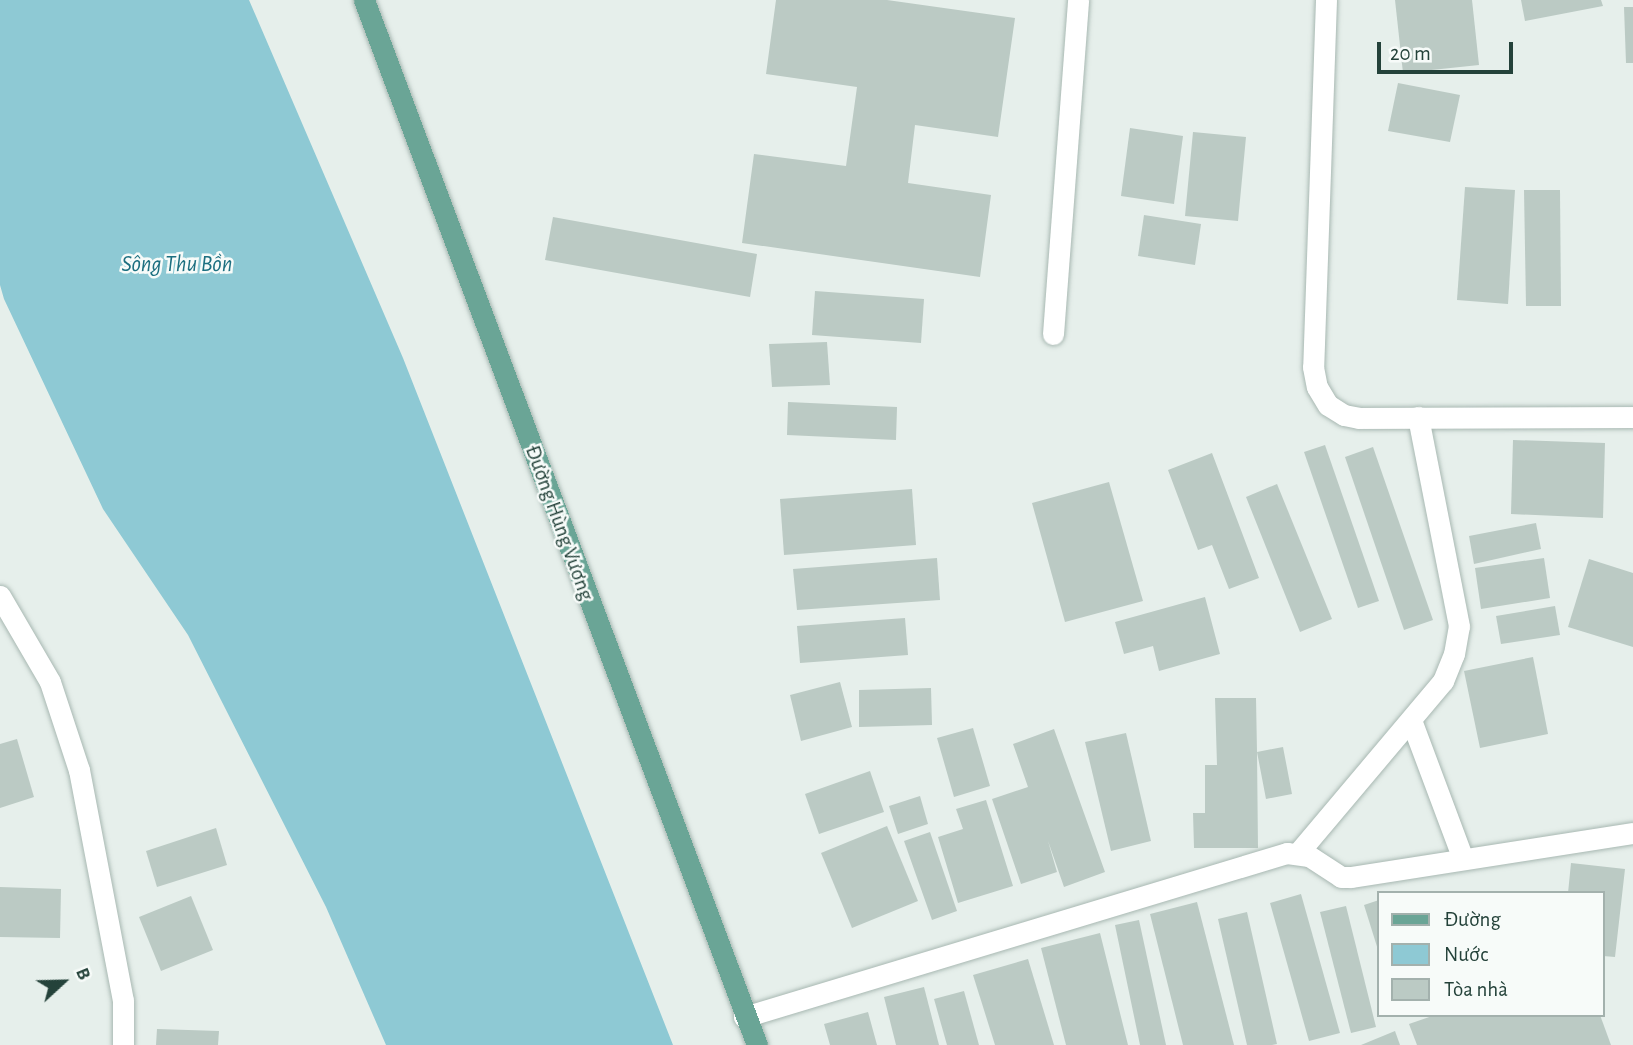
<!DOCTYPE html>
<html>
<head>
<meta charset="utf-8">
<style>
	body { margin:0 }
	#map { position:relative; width:1633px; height:1045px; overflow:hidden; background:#e6efeb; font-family:"Alegreya Sans",sans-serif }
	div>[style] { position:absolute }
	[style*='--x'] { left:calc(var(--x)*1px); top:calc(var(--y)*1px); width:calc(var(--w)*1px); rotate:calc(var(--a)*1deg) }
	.water>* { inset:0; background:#8ec9d4 }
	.building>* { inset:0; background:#bbcac4 }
	.roads { filter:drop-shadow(0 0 2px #a8b8b2) drop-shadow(0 0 2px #a8b8b2) }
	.minor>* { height:21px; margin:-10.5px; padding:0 10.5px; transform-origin:10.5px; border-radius:10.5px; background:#fff }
	.major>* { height:21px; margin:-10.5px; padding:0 10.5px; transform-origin:10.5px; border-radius:10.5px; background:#6aa596 }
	span { translate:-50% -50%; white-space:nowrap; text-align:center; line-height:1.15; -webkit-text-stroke:5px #f7fbf9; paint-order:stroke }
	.street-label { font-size:21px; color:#24423a }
	.water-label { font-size:23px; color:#1c6f80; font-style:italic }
	.legend { position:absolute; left:1377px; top:891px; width:228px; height:126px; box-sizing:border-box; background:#f7fbf9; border:2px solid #a3b1ad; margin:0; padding:9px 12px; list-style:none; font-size:21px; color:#24423a }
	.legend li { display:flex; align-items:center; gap:14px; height:35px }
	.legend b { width:35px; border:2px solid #a3b1ad }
	.north { position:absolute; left:28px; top:947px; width:70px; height:70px; -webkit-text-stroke:5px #f7fbf9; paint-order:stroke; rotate:68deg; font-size:19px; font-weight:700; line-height:28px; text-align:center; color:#24423a }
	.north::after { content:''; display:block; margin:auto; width:24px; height:32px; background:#24423a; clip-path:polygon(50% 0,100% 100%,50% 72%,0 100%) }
	.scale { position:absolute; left:1377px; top:42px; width:136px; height:32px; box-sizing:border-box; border:4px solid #24423a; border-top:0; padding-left:9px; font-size:21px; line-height:24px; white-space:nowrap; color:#24423a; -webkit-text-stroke:5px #f7fbf9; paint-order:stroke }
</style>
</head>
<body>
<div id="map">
	<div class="water">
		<div style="clip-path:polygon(0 0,249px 0,403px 358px,673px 1045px,386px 1045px,326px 907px,188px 635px,103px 509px,4px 299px,0 285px)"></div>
	</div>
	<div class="building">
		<div style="clip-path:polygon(776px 0,887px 0,1015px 18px,998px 137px,915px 125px,908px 183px,991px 195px,980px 277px,742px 243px,754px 154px,846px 166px,857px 87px,766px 74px)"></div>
		<div style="clip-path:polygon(1395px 0,1472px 0,1479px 65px,1403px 73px)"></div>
		<div style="clip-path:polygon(1521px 0,1601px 0,1603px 6px,1525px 21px)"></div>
		<div style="clip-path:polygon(1624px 7px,1633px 7px,1633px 63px,1626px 63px)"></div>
		<div style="clip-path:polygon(1398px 83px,1460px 95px,1450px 142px,1388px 131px)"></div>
		<div style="clip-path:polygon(1130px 128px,1183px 136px,1174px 204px,1121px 196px)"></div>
		<div style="clip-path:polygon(1193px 132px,1246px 137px,1238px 221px,1185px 216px)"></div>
		<div style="clip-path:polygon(1465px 187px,1515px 190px,1508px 304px,1457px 300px)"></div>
		<div style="clip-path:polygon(1524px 190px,1560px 190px,1561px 306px,1526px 306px)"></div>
		<div style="clip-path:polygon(1144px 215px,1201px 224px,1195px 265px,1138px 256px)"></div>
		<div style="clip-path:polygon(553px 217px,757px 254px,750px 297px,545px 260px)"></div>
		<div style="clip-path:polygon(815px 291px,924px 299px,921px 343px,812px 335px)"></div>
		<div style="clip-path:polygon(827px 342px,830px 385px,772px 387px,769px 344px)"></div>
		<div style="clip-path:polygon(788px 402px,897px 407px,896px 440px,787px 435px)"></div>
		<div style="clip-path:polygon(1513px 440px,1605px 443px,1603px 518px,1511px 514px)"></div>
		<div style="clip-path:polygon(1325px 445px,1379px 601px,1358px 608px,1304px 452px)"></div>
		<div style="clip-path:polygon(1373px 447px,1433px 620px,1404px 630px,1345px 457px)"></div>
		<div style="clip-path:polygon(1212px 453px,1259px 578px,1229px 589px,1212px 545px,1198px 550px,1168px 470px)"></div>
		<div style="clip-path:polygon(1109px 482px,1143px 601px,1065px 622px,1032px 503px)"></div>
		<div style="clip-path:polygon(1277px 484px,1332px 619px,1300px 632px,1246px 497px)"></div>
		<div style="clip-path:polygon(912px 489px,916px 545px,784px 555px,780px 499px)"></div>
		<div style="clip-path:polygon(1536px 523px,1541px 549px,1474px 564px,1469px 536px)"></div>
		<div style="clip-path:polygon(937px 558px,940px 600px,797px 610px,793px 569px)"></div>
		<div style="clip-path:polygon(1544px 558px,1550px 598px,1481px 609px,1475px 568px)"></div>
		<div style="clip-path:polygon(1589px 559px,1633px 573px,1633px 647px,1568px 627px)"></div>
		<div style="clip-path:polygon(1205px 597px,1220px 654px,1159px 671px,1153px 646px,1124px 654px,1115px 622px)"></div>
		<div style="clip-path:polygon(1555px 606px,1560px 635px,1501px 644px,1496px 616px)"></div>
		<div style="clip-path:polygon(905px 618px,908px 655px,800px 663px,797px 626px)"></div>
		<div style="clip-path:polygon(1533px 657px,1548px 734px,1480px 748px,1464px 671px)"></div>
		<div style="clip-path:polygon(840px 682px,852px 727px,801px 741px,790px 695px)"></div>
		<div style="clip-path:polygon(931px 688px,932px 725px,859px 727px,859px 690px)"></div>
		<div style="clip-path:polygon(1215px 698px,1256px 698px,1257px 752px,1283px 747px,1292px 794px,1266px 799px,1257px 752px,1258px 848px,1194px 848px,1193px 813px,1205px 813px,1205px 765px,1217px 765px)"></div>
		<div style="clip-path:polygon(973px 728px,990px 786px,954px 797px,937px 738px)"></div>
		<div style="clip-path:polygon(1054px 729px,1105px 872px,1064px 887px,1048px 841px,1057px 872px,1021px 884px,992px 799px,1028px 787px,1013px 744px)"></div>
		<div style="clip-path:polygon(1126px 733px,1151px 841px,1111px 851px,1085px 742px)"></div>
		<div style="clip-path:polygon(17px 739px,34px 797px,0 808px,0 744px)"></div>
		<div style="clip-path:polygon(870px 771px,884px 812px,819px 834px,805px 794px)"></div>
		<div style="clip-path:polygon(920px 796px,928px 824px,898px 834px,889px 806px)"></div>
		<div style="clip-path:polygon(986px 800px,1013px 886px,958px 903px,938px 837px,963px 829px,956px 809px)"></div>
		<div style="clip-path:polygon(887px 826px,918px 901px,852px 928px,821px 853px)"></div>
		<div style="clip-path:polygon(216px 828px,227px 865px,157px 887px,146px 851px)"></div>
		<div style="clip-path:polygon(930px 832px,957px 911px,932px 920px,904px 841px)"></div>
		<div style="clip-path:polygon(1571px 863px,1625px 869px,1615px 957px,1603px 956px,1603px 893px,1568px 893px)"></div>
		<div style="clip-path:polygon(0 887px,61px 889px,60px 938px,0 937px)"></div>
		<div style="clip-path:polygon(1301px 894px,1340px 1033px,1309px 1041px,1270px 903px)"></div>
		<div style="clip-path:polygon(191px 896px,213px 950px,161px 971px,139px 917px)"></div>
		<div style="clip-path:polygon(1379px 900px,1379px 953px,1364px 905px)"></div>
		<div style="clip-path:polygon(1197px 902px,1234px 1045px,1183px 1045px,1150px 914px)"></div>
		<div style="clip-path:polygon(1346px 906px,1376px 1027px,1351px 1033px,1320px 912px)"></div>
		<div style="clip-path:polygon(1247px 912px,1277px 1044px,1272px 1045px,1247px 1045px,1218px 919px)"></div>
		<div style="clip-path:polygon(1139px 920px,1166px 1045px,1140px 1045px,1115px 925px)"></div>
		<div style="clip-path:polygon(1100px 933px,1128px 1045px,1066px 1045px,1041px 948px)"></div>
		<div style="clip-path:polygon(1028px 959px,1054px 1045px,995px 1045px,973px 975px)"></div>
		<div style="clip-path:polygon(924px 987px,939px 1045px,896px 1045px,884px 997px)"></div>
		<div style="clip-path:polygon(964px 991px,979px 1045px,947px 1045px,934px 999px)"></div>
		<div style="clip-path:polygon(868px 1012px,877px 1045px,830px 1045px,824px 1024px)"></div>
		<div style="clip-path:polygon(1435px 1015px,1600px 1015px,1611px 1045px,1417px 1045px,1409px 1024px)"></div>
		<div style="clip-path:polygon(157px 1029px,219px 1031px,218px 1045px,156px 1045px)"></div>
		<div style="clip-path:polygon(1395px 1031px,1400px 1045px,1361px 1045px)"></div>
	</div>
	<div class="roads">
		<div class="minor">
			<div style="--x:1326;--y:0;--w:367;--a:92"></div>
			<div style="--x:1313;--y:367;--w:20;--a:79"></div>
			<div style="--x:1317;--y:387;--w:21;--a:59"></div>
			<div style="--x:1328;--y:405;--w:19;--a:32"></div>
			<div style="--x:1344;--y:415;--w:15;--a:11"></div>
			<div style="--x:1359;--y:418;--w:274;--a:-0.2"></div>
			<div style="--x:1053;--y:334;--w:335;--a:-85.7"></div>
			<div style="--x:0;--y:596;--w:99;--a:59.8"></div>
			<div style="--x:50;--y:682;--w:93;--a:71.8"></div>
			<div style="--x:79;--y:770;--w:234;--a:79.2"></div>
			<div style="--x:123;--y:1000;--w:45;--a:90"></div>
			<div style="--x:1411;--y:720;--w:148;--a:69.5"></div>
			<div style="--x:1298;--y:853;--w:225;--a:-49.9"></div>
			<div style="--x:1443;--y:681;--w:29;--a:-68"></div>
			<div style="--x:1454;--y:654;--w:28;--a:-80"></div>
			<div style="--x:1459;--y:626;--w:213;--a:-101.1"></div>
			<div style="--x:744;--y:1017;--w:567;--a:-16.81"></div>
			<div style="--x:1287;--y:853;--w:22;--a:8"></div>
			<div style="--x:1309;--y:856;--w:38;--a:33"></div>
			<div style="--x:1341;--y:877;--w:10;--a:0"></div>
			<div style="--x:1351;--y:877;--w:285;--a:-8.9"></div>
		</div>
		<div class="major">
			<div style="--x:364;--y:0;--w:1116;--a:69.39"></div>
		</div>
	</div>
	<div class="street-label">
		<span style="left:559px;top:523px;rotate:70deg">Đường Hùng Vương</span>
	</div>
	<div class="water-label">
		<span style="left:177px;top:265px">Sông Thu Bồn</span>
	</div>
	<ul class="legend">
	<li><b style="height:9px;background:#6aa596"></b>Đường</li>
	<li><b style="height:19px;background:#8ec9d4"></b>Nước</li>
	<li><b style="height:19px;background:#bbcac4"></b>Tòa nhà</li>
	</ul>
	<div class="north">B</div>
	<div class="scale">20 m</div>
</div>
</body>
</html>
